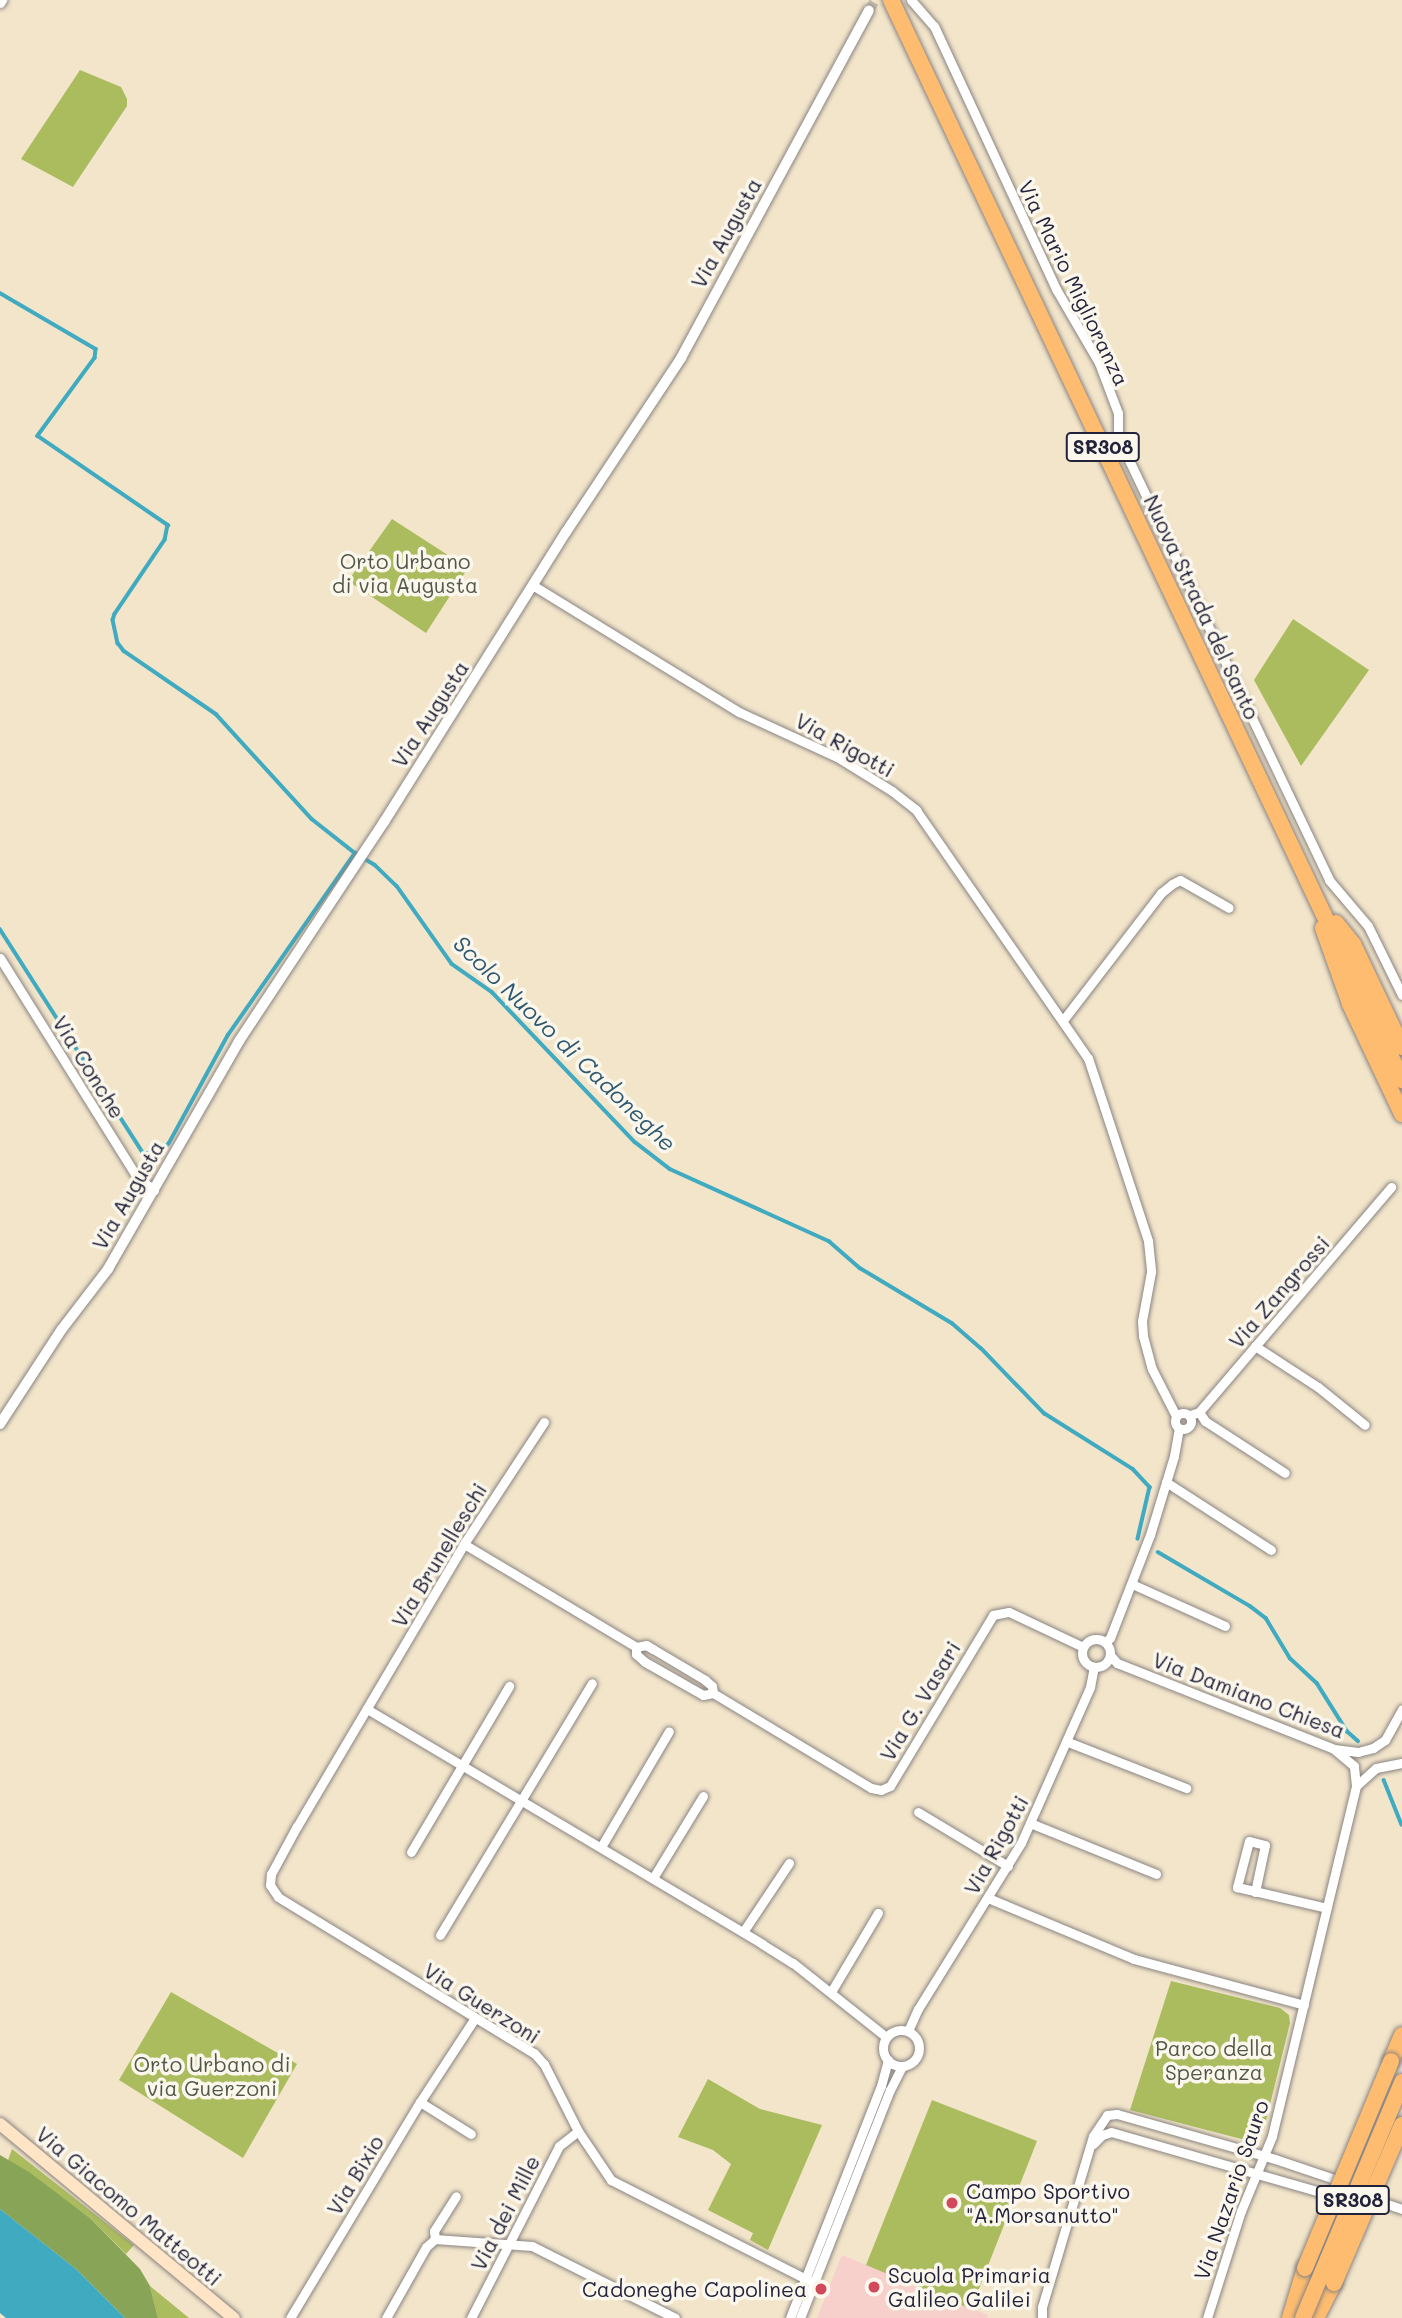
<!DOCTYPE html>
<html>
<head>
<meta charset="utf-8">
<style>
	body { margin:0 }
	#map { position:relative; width:1402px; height:2318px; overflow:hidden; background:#f2e5ca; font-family:Mali,sans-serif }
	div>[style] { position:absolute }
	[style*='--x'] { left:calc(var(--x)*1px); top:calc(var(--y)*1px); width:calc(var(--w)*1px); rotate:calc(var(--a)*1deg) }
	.built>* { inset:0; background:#f7d0cc }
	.green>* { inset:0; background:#abbc5f }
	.forest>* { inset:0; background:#88a456 }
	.water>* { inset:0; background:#40aac0 }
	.stream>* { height:3.5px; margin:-1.75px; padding:0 1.75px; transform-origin:1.75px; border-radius:1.75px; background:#40aac0 }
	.tertiary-tunnel>* { height:10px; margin-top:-5px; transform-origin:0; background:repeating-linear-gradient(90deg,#c8bead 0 10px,transparent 0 15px) }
	.roads { filter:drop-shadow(0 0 2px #8a8482) drop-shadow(0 0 2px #8a8482) }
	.minor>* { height:9px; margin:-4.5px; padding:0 4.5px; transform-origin:4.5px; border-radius:4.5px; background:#fff }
	.minor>.ring { margin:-4.5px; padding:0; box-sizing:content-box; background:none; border:9px solid #fff; border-radius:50% }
	.tertiary>* { height:10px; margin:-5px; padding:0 5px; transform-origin:5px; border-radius:5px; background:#fff }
	.secondary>* { height:12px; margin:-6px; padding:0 6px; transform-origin:6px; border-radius:6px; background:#ffe4c6 }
	.trunk>* { height:16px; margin:-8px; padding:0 8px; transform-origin:8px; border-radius:8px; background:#febc70 }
	.bridges { filter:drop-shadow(0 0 2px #8a8482) drop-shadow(0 0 2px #8a8482) }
	.trunk-bridge>* { height:16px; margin:-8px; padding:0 8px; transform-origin:8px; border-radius:8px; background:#febc70 }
	.dots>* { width:19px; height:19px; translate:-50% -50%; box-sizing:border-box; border:4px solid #fbf7ec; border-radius:50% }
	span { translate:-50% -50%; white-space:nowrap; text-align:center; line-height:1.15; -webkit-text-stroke:7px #fbf7ec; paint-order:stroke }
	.shield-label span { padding:2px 5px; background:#fbf7ec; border:2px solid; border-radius:5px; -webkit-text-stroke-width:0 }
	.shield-label { font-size:19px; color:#22223b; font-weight:700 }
	.street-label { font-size:21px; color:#22223b }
	.park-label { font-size:21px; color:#525848 }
	.poi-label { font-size:21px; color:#22223b }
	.left { translate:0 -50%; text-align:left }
	.right { translate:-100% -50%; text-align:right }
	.water-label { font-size:23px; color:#2e5870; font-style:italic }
</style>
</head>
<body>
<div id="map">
	<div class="built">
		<div style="clip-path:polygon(842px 2255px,988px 2315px,987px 2318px,817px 2318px)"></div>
	</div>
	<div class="green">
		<div style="clip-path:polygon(80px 70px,121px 87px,127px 99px,127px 106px,73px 187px,21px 159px)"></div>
		<div style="clip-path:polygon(392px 519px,468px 568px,426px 633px,348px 581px)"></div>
		<div style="clip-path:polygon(1293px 619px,1369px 670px,1301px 766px,1254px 680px)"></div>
		<div style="clip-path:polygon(1171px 1981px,1280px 2008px,1289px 2015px,1290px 2023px,1264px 2129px,1257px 2138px,1249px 2141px,1130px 2110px)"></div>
		<div style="clip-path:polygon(171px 1992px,297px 2064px,243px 2158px,119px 2080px)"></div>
		<div style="clip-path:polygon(708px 2079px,760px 2109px,822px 2125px,768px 2250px,750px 2240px,753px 2233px,708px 2210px,731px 2164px,713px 2150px,678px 2137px)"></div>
		<div style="clip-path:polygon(932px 2100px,1037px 2141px,971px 2309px,866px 2265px)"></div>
		<div style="clip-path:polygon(12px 2149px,134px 2245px,126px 2254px,91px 2219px,8px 2160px)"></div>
		<div style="clip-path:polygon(150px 2286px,189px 2318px,158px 2318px)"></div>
	</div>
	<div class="forest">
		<div style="clip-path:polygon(0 2155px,29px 2172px,91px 2219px,140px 2269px,150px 2286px,158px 2318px,125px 2318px,76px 2269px,0 2209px)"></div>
	</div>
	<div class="water">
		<div style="clip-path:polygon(0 2209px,76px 2269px,125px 2318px,6px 2318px,0 2313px)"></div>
	</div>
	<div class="stream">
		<div style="--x:0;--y:293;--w:111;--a:30.3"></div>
		<div style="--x:96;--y:349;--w:9;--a:96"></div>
		<div style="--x:95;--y:358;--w:97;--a:126.2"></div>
		<div style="--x:38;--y:436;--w:158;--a:34.4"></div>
		<div style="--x:168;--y:525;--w:15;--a:101"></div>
		<div style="--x:165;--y:540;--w:89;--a:124"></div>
		<div style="--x:115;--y:614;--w:6;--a:108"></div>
		<div style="--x:113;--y:620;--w:24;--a:78"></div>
		<div style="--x:118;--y:643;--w:10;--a:53"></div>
		<div style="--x:124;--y:651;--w:112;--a:34.4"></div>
		<div style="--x:216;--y:714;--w:142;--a:47.6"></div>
		<div style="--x:312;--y:819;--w:55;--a:38.3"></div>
		<div style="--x:0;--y:929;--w:266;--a:57.4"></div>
		<div style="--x:143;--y:1153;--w:17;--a:0"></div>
		<div style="--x:160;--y:1153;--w:13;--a:-48"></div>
		<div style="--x:169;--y:1143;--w:123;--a:-61.4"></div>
		<div style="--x:228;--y:1035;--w:222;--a:-55.1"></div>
		<div style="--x:355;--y:853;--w:23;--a:31"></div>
		<div style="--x:375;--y:865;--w:30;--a:44"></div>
		<div style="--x:397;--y:886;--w:95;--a:54.8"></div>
		<div style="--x:452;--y:964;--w:49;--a:35"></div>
		<div style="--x:492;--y:992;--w:207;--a:46.4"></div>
		<div style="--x:635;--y:1142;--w:44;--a:37.6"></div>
		<div style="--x:670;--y:1169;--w:175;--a:24.4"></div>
		<div style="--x:829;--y:1241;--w:41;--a:41.1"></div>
		<div style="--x:860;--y:1268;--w:107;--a:30.9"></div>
		<div style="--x:952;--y:1323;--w:38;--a:41"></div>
		<div style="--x:981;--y:1348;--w:91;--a:45.9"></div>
		<div style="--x:1044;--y:1413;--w:105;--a:32.2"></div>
		<div style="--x:1133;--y:1469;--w:25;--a:47"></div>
		<div style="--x:1150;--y:1487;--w:53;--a:103"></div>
		<div style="--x:1158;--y:1552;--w:107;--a:30.4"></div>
		<div style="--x:1250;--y:1606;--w:20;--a:37"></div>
		<div style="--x:1266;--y:1618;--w:47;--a:59"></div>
		<div style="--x:1290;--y:1658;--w:37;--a:43"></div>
		<div style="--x:1317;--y:1683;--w:57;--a:58"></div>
		<div style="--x:1347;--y:1731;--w:15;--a:42"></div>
		<div style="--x:1384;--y:1780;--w:48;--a:68.2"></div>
	</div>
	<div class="tertiary-tunnel">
		<div style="--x:869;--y:11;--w:13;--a:-61"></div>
	</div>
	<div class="roads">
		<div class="minor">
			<div style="--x:911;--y:0;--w:35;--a:49"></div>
			<div style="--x:934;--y:26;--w:290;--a:65.1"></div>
			<div style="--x:1056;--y:289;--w:86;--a:59.8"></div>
			<div style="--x:1099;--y:363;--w:53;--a:69.2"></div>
			<div style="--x:1118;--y:413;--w:24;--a:90"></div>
			<div style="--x:1118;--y:437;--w:491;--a:64.5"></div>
			<div style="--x:1329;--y:880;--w:60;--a:49.7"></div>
			<div style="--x:1368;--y:926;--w:77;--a:63.8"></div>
			<div style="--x:0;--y:3;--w:4;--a:-56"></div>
			<div style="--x:534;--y:586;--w:241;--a:31.6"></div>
			<div style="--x:739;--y:712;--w:108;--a:24.7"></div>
			<div style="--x:837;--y:757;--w:65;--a:31.7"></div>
			<div style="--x:892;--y:791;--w:31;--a:38"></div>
			<div style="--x:916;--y:810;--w:302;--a:55.3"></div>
			<div style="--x:1088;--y:1058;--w:193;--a:71.8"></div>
			<div style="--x:1148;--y:1241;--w:31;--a:84"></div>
			<div style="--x:1151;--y:1272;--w:50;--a:100.4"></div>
			<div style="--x:1142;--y:1321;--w:15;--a:86"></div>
			<div style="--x:1143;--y:1336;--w:34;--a:75"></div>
			<div style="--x:1152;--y:1369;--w:53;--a:62.9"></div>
			<div style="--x:0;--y:958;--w:257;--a:58"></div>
			<div style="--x:136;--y:1176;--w:23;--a:38"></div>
			<div style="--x:1064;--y:1019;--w:159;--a:-52.4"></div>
			<div style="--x:1161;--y:893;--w:14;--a:-39"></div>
			<div style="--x:1172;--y:884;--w:9;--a:-27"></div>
			<div style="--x:1180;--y:880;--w:56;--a:29.7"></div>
			<div style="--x:1255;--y:1346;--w:75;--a:33.1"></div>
			<div style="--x:1318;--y:1387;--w:60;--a:39"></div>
			<div style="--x:1199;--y:1412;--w:11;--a:56"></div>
			<div style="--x:1205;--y:1421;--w:95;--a:33"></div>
			<div class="ring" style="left:1175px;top:1413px;width:7px;height:7px"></div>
			<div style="--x:1190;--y:1415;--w:9;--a:-18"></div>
			<div style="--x:1199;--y:1412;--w:296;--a:-49.5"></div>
			<div style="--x:544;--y:1422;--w:146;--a:123.3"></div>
			<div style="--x:464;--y:1544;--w:328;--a:120.6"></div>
			<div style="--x:297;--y:1826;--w:55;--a:118.4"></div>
			<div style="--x:271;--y:1874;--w:11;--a:95"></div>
			<div style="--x:270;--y:1885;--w:14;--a:56"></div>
			<div style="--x:278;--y:1897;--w:300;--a:31.4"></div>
			<div style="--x:534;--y:2053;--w:15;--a:48"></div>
			<div style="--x:544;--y:2064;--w:75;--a:63.1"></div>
			<div style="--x:578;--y:2131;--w:59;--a:56"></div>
			<div style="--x:611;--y:2180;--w:228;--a:26.9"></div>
			<div style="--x:1166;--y:1482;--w:125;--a:32.9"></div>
			<div style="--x:464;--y:1544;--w:200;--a:30.9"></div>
			<div style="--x:636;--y:1647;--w:7;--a:90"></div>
			<div style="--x:636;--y:1654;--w:12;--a:42"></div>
			<div style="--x:645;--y:1662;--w:67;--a:29.6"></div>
			<div style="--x:703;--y:1695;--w:10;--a:-11"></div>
			<div style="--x:1132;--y:1584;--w:102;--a:24.3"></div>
			<div class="ring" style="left:1082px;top:1639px;width:19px;height:19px"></div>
			<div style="--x:1105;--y:1642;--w:6;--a:-39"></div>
			<div style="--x:1110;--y:1638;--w:110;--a:-68.8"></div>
			<div style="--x:1150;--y:1535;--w:83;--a:-73.1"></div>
			<div style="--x:1174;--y:1456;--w:28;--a:-80"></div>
			<div style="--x:636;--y:1647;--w:10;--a:-11"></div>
			<div style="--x:646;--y:1645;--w:8;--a:30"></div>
			<div style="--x:653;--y:1649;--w:61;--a:30.8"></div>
			<div style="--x:705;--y:1680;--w:9;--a:41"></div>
			<div style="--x:712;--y:1686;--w:7;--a:82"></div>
			<div style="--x:713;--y:1693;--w:184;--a:31"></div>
			<div style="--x:871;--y:1788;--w:10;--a:11"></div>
			<div style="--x:881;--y:1790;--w:10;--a:-24"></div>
			<div style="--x:890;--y:1786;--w:200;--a:-58.9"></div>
			<div style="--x:993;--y:1615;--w:16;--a:-11"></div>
			<div style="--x:1009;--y:1612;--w:82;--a:25.3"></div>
			<div style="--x:1110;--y:1655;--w:11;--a:49"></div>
			<div style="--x:1117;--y:1663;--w:233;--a:21.6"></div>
			<div style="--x:1334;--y:1749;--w:24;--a:7"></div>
			<div style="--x:1358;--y:1752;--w:16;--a:-15"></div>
			<div style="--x:1373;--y:1748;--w:14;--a:-34"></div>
			<div style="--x:1385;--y:1740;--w:35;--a:-61"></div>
			<div style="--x:367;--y:1709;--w:460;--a:30.7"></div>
			<div style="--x:762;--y:1944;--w:36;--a:32"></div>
			<div style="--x:793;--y:1963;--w:119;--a:38.5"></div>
			<div style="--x:1068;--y:1742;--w:127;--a:21.3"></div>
			<div style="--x:1356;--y:1786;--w:27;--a:-42"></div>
			<div style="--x:1376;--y:1768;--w:26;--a:-11"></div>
			<div style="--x:918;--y:1812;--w:105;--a:31"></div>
			<div style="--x:1030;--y:1823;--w:136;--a:22"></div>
			<div style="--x:601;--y:1847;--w:134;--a:-59.6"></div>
			<div style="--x:411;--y:1852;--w:193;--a:-59.4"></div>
			<div style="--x:653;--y:1878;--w:96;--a:-58.6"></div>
			<div style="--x:1255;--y:1892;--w:48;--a:-78"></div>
			<div style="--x:1265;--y:1845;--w:16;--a:-166"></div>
			<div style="--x:1249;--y:1841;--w:48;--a:104.6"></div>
			<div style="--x:1237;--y:1887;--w:92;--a:13.1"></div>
			<div style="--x:988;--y:1898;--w:158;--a:22.7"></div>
			<div style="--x:1134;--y:1959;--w:176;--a:15.1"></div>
			<div style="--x:743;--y:1932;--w:83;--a:-56.3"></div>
			<div style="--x:440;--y:1935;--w:294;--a:-58.9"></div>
			<div style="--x:831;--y:1992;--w:92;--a:-59.3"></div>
			<div class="ring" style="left:883px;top:2030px;width:27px;height:27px"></div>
			<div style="--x:908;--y:2031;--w:24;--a:-66"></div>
			<div style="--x:918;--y:2009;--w:195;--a:-58.2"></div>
			<div style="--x:1021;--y:1843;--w:171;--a:-66.1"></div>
			<div style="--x:1090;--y:1687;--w:20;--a:-79"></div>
			<div style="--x:420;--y:2102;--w:100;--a:-56.8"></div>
			<div style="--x:1093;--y:2144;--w:13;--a:-45"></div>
			<div style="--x:1102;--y:2135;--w:9;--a:-18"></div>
			<div style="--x:1111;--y:2132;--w:229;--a:16"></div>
			<div style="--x:1331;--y:2195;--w:26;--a:2"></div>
			<div style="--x:435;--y:2239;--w:97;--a:4.1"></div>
			<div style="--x:532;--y:2246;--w:160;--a:26.7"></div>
			<div style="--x:435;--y:2239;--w:8;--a:-97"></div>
			<div style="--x:434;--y:2231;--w:41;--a:-57.8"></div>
			<div style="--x:290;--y:2318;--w:252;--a:-59"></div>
			<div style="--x:420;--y:2102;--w:60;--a:32.1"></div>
			<div style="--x:386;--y:2318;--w:81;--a:-60.6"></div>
			<div style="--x:426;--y:2247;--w:12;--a:-42"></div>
			<div style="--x:471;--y:2318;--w:193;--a:-62.9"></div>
			<div style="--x:559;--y:2146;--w:24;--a:-38"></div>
			<div style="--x:790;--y:2318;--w:249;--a:-68.6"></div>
			<div style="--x:881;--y:2086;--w:27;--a:-75"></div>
			<div style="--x:800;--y:2318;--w:245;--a:-68.5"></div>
			<div style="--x:890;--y:2090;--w:27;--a:-63"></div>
			<div style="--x:1042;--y:2318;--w:11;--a:-90"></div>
			<div style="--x:1042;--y:2307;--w:178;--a:-73.4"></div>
			<div style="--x:1093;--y:2136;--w:25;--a:-56"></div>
			<div style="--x:1107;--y:2115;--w:10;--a:-6"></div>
			<div style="--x:1117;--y:2114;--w:164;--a:15.9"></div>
			<div style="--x:1275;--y:2159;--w:65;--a:18.7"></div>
			<div style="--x:1337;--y:2180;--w:31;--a:31"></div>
			<div style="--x:1364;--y:2196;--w:40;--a:18.9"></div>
			<div style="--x:1207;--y:2318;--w:112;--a:-72.4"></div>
			<div style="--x:1241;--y:2211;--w:81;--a:-67.5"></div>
			<div style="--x:1272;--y:2136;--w:360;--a:-76.5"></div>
			<div style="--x:1356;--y:1786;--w:20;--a:-96"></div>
			<div style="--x:1354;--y:1766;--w:26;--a:-140"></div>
		</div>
		<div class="tertiary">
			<div style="--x:0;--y:1424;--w:113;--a:-56.9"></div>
			<div style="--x:62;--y:1329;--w:76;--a:-52.5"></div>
			<div style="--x:108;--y:1269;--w:263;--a:-60.1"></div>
			<div style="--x:239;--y:1041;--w:263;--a:-56.5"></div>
			<div style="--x:384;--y:822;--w:342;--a:-57.9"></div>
			<div style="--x:566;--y:532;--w:209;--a:-56.5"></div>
			<div style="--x:681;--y:358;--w:395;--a:-61.6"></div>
		</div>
		<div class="secondary">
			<div style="--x:0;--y:2124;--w:304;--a:39.7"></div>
		</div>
		<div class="trunk">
			<div style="--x:891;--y:0;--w:1195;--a:64.68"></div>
			<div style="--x:1336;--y:923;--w:27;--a:51"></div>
			<div style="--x:1353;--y:944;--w:114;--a:64.6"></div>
			<div style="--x:1323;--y:928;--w:81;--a:70.4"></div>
			<div style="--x:1350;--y:1004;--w:122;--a:64.7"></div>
			<div style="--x:1391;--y:2061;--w:28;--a:-67"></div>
			<div style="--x:1290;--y:2318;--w:52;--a:-73.3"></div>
			<div style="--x:1316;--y:2318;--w:39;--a:-63"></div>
		</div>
	</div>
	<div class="bridges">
		<div class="trunk-bridge">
			<div style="--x:1305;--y:2268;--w:224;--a:-67.4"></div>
			<div style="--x:1334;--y:2283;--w:172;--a:-66.7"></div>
			<div style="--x:1303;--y:2318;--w:256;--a:-67.2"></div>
		</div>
	</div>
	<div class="dots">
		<div style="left:952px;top:2203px;background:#d1495b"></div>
		<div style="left:874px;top:2287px;background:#d1495b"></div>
		<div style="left:821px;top:2289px;background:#d1495b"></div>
	</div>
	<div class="shield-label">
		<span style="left:1103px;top:447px">SR308</span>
		<span style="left:1353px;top:2200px">SR308</span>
	</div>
	<div class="street-label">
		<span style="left:726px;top:233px;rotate:-61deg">Via Augusta</span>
		<span style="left:1074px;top:283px;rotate:64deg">Via Mario Miglioranza</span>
		<span style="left:1202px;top:607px;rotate:65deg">Nuova Strada del Santo</span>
		<span style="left:430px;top:714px;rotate:-57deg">Via Augusta</span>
		<span style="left:845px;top:745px;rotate:29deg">Via Rigotti</span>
		<span style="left:89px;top:1067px;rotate:58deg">Via Conche</span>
		<span style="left:128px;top:1195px;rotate:-60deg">Via Augusta</span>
		<span style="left:1279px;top:1292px;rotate:-49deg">Via Zangrossi</span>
		<span style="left:439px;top:1555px;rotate:-59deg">Via Brunelleschi</span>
		<span style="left:1249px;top:1695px;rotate:21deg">Via Damiano Chiesa</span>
		<span style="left:920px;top:1701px;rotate:-59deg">Via G. Vasari</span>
		<span style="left:996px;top:1845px;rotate:-61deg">Via Rigotti</span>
		<span style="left:482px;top:2003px;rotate:32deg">Via Guerzoni</span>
		<span style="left:355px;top:2175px;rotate:-59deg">Via Bixio</span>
		<span style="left:1231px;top:2190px;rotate:-71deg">Via Nazario Sauro</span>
		<span style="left:129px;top:2206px;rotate:40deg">Via Giacomo Matteotti</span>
		<span style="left:505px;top:2213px;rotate:-63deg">Via dei Mille</span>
	</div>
	<div class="park-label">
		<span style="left:405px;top:573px">Orto Urbano<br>di via Augusta</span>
		<span style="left:1214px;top:2060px">Parco della<br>Speranza</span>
		<span style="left:212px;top:2076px">Orto Urbano di<br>via Guerzoni</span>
	</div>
	<div class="poi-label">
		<span class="left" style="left:966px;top:2203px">Campo Sportivo<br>"A.Morsanutto"</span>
		<span class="left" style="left:888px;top:2287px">Scuola Primaria<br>Galileo Galilei</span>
		<span class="right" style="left:807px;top:2289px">Cadoneghe Capolinea</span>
	</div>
	<div class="water-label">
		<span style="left:565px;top:1043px;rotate:44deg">Scolo Nuovo di Cadoneghe</span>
	</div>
</div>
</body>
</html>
